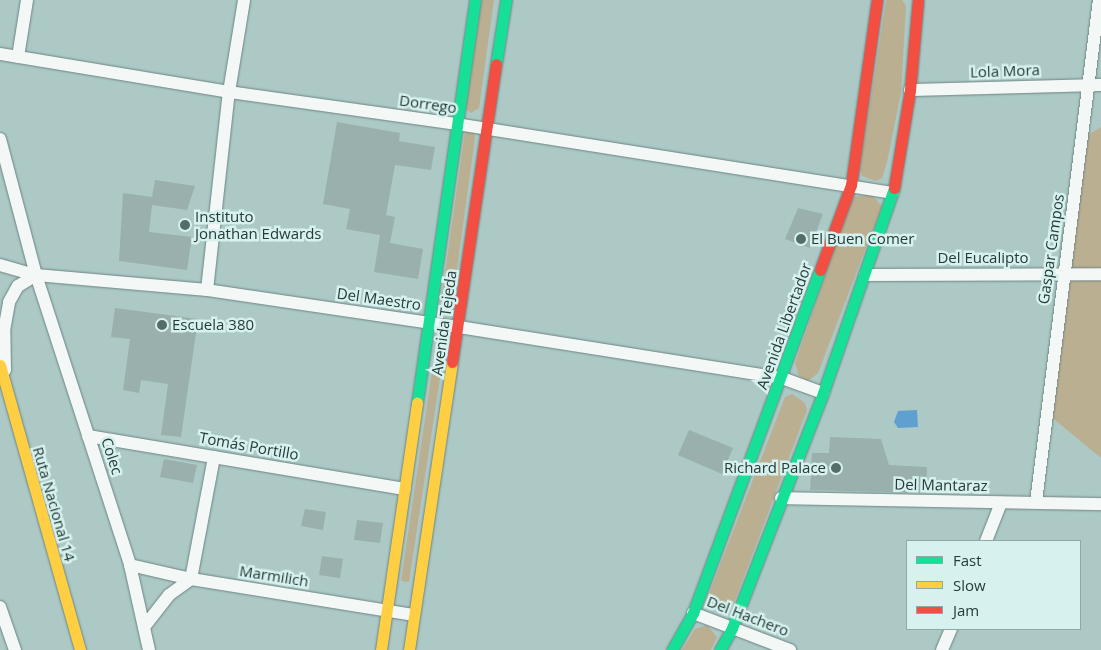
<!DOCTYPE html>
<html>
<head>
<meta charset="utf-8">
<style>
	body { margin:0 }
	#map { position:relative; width:1101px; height:650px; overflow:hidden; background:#acc9c6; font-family:"Open Sans",sans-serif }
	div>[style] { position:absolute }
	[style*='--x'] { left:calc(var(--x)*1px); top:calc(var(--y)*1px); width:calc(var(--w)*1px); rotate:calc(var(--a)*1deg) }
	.green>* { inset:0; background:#bbaf92 }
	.water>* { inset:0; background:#60a0d0 }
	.building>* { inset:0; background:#9ab0ac }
	.roads { filter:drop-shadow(0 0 1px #6d8582) drop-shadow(0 0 1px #6d8582) }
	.street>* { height:12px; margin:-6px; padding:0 6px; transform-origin:6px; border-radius:6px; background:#f3f7f6 }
	.fast>* { height:11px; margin:-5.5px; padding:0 5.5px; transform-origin:5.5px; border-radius:5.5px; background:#16e098 }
	.slow>* { height:11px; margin:-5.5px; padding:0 5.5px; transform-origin:5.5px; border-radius:5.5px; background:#ffcf43 }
	.jam>* { height:11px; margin:-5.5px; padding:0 5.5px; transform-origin:5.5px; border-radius:5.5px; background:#f24e42 }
	.dots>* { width:14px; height:14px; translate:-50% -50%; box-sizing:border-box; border:2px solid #d6f1ee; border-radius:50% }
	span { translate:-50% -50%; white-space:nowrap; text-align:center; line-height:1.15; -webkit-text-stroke:5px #d6f1ee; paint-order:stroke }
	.street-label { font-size:15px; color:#253b39 }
	.poi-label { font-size:15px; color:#253b39 }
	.left { translate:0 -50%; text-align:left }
	.right { translate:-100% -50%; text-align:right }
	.legend { position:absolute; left:906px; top:540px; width:175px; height:90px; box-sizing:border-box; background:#d6f1ee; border:1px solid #8fa8a6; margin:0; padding:6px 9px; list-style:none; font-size:15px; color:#253b39 }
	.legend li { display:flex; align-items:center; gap:10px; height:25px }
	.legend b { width:25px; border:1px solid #8fa8a6 }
</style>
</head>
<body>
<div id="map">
	<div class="green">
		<div style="clip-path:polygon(482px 0,494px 0,479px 108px,471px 113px,466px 109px)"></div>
		<div style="clip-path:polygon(886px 0,902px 0,906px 6px,901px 93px,887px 162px,882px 178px,876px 181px,862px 176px,860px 169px)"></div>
		<div style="clip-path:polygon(1101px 127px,1101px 458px,1050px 416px,1088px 135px)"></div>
		<div style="clip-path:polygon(465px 131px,474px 131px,475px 138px,452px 305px,445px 307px,441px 302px)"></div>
		<div style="clip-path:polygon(871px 194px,882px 206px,818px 373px,808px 381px,799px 376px,795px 363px,850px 205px,854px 197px)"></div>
		<div style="clip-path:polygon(438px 331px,447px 332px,409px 582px,401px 581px)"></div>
		<div style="clip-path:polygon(792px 394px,805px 403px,807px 410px,734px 603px,720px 611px,708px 599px,710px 591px,785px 397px)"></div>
		<div style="clip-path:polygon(707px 625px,717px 637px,711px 650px,682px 650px,695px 629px)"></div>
	</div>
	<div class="water">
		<div style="clip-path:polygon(917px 410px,918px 427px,898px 428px,894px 422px,898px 411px)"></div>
	</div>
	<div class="building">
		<div style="clip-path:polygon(337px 122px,400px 133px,399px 141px,435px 147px,431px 170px,395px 165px,386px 215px,395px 217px,390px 243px,423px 249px,418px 279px,374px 272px,380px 235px,346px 229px,350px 209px,323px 204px)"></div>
		<div style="clip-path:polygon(155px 180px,195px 186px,187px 210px,152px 205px,149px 232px,192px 237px,187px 270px,119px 261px,123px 193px,152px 197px)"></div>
		<div style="clip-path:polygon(798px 208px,823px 214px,810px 248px,785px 239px)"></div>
		<div style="clip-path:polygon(115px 308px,198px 319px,181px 437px,161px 435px,168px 384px,141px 380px,139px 393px,123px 390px,130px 339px,111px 337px)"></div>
		<div style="clip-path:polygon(689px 430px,733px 448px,722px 474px,678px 455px)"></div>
		<div style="clip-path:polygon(830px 437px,881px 439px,889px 465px,927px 467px,926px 493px,810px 490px,812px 453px,829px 453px)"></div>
		<div style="clip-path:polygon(164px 459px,197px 465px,193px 483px,160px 477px)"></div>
		<div style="clip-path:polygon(305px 509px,326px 512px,323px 530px,301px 526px)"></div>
		<div style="clip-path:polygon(357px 520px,383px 523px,380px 543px,354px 540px)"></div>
		<div style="clip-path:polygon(322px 556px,343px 559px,340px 578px,319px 575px)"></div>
	</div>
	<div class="roads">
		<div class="street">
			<div style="--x:0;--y:54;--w:232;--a:9.4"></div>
			<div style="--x:229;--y:92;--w:230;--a:8"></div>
			<div style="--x:457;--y:124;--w:441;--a:9"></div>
			<div style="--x:18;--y:57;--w:58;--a:-81"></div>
			<div style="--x:910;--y:90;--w:191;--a:-1.5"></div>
			<div style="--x:0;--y:139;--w:141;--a:75.2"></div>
			<div style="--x:36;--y:275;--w:305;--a:72"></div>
			<div style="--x:130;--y:565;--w:87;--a:77.4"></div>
			<div style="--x:0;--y:265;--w:37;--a:16"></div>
			<div style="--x:36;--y:275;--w:172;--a:5"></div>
			<div style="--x:207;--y:290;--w:255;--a:8.4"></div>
			<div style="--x:459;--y:327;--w:327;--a:9"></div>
			<div style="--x:782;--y:378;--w:44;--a:20.1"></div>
			<div style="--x:865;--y:275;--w:236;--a:-0.2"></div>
			<div style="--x:207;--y:290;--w:199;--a:-83.7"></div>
			<div style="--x:229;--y:92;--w:93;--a:-80.7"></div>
			<div style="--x:5;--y:370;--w:39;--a:-91"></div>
			<div style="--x:4;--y:331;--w:29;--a:-80"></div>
			<div style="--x:9;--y:302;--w:18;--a:-61"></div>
			<div style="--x:18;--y:286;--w:21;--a:-31"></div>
			<div style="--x:88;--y:436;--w:321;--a:9.5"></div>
			<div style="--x:781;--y:498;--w:320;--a:1.1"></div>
			<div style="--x:1036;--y:502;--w:506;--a:-82.85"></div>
			<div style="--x:986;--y:541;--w:41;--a:-68.5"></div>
			<div style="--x:130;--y:565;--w:63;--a:12.9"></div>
			<div style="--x:191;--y:579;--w:225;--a:9.2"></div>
			<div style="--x:0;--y:607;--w:46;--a:70.8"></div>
			<div style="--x:693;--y:613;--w:104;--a:20.9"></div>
			<div style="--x:144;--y:627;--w:41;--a:-52"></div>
			<div style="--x:169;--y:595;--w:27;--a:-36"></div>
			<div style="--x:191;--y:579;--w:124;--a:-79.3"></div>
			<div style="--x:942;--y:650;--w:23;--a:-67"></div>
		</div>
		<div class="fast">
			<div style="--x:496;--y:64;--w:65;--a:-81.1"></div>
			<div style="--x:417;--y:403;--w:407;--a:-81.8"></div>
			<div style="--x:672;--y:650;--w:43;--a:-60.4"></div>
			<div style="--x:693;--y:613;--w:366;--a:-69.7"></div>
			<div style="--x:720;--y:650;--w:25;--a:-61"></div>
			<div style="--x:732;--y:628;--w:252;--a:-68.8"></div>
			<div style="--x:823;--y:393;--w:217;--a:-70.9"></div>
		</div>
		<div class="slow">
			<div style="--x:0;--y:365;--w:296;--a:74.3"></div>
			<div style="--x:381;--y:650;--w:250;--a:-81.7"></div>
			<div style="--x:409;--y:650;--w:291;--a:-81.5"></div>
		</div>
		<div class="jam">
			<div style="--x:894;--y:188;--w:99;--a:-80.7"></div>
			<div style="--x:910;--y:90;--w:90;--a:-84.9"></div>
			<div style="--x:820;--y:270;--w:90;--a:-70"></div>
			<div style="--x:851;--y:185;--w:187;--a:-82"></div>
			<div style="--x:452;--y:362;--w:301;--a:-81.6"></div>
		</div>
	</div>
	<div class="dots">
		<div style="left:185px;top:225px;background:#546d6a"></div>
		<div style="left:801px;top:239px;background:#546d6a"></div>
		<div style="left:162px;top:325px;background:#546d6a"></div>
		<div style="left:836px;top:468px;background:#546d6a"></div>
	</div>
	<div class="street-label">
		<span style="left:1005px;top:71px;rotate:-2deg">Lola Mora</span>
		<span style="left:428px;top:104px;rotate:8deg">Dorrego</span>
		<span style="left:1051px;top:249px;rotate:-82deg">Gaspar Campos</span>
		<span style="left:983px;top:258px">Del Eucalipto</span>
		<span style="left:379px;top:299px;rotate:8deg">Del Maestro</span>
		<span style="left:444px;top:323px;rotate:-82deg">Avenida Tejeda</span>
		<span style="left:784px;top:326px;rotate:-70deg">Avenida Libertador</span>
		<span style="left:249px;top:446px;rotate:10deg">Tomás Portillo</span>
		<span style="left:112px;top:456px;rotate:72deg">Colec</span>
		<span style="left:941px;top:485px;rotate:1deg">Del Mantaraz</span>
		<span style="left:54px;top:504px;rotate:74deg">Ruta Nacional 14</span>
		<span style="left:274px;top:576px;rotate:9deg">Marmilich</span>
		<span style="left:748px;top:616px;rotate:21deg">Del Hachero</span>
	</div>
	<div class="poi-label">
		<span class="left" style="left:195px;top:225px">Instituto<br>Jonathan Edwards</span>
		<span class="left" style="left:811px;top:239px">El Buen Comer</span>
		<span class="left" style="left:172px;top:325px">Escuela 380</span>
		<span class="right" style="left:826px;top:468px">Richard Palace</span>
	</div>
	<ul class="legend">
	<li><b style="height:6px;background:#16e098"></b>Fast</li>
	<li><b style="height:6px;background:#ffcf43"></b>Slow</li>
	<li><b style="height:6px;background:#f24e42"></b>Jam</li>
	</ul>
</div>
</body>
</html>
